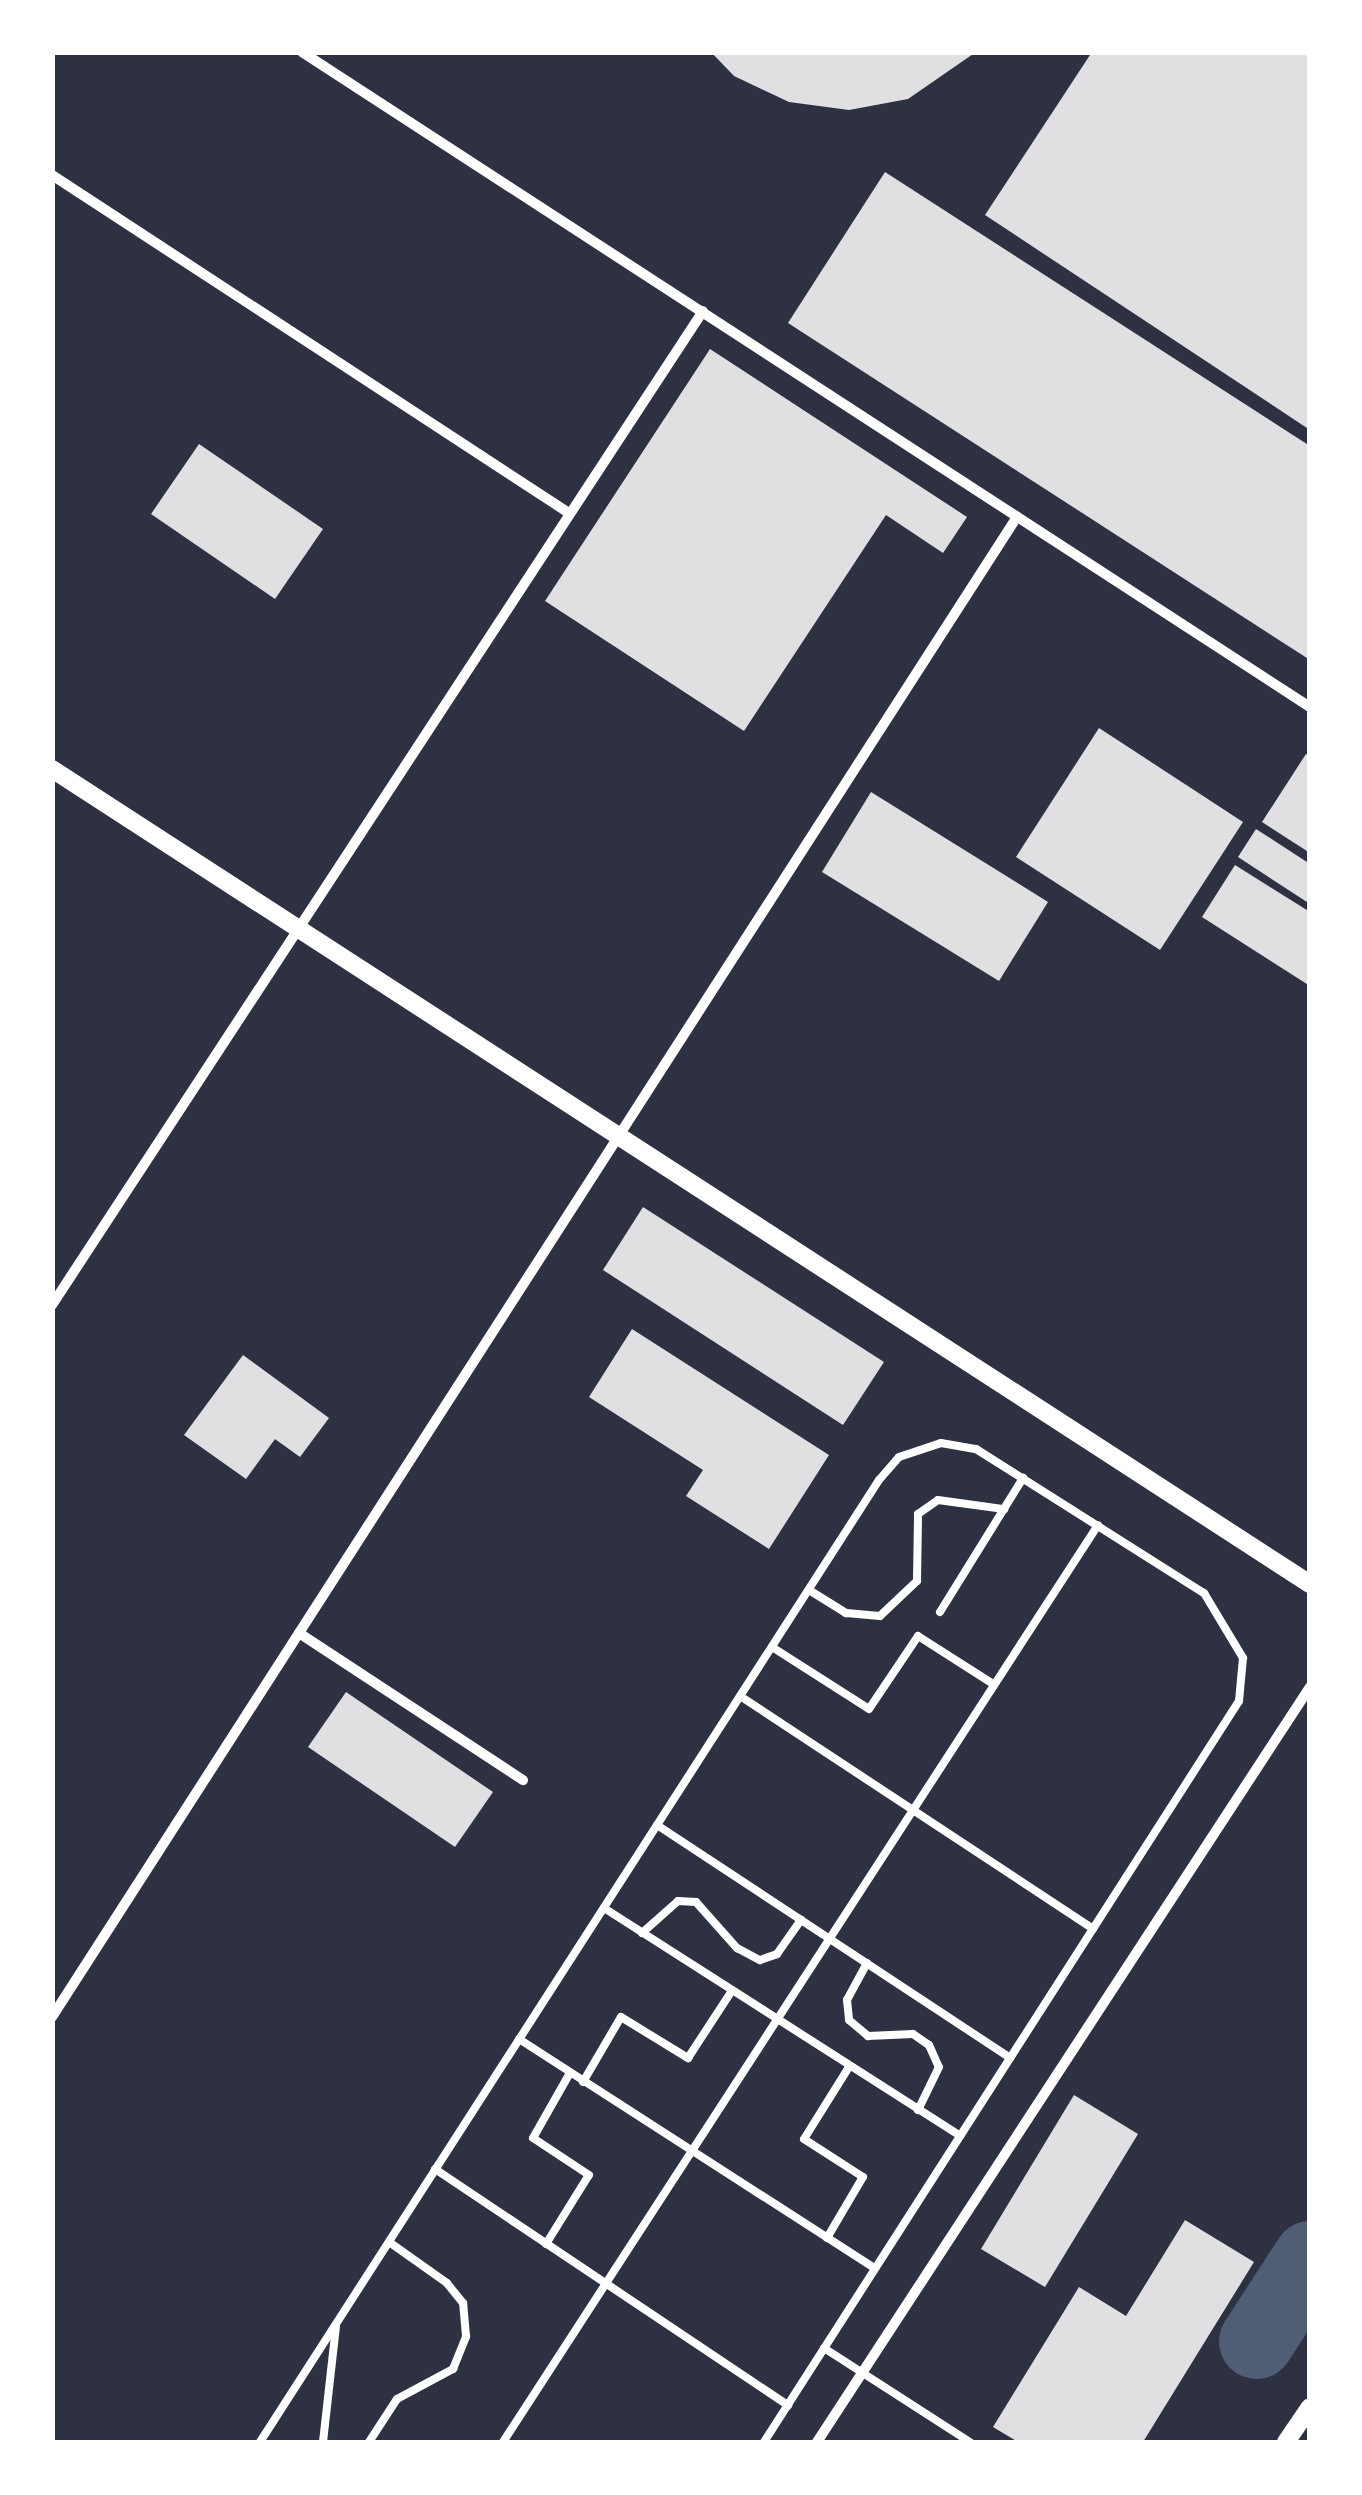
<!DOCTYPE html>
<html>
<head>
<meta charset="utf-8">
<style>
	body { margin:0 }
	#map { position:relative; width:1362px; height:2495px; overflow:hidden; background:#2d3142; font-family:"Varela Round",sans-serif }
	div>[style] { position:absolute }
	[style*='--x'] { left:calc(var(--x)*1px); top:calc(var(--y)*1px); width:calc(var(--w)*1px); rotate:calc(var(--a)*1deg) }
	.river>* { height:75px; margin:-37.5px; padding:0 37.5px; transform-origin:37.5px; border-radius:37.5px; background:#4f5d75 }
	.building>* { inset:0; background:#e0e0e3 }
	.service>* { height:8px; margin:-4px; padding:0 4px; transform-origin:4px; border-radius:4px; background:#fff }
	.minor>* { height:10px; margin:-5px; padding:0 5px; transform-origin:5px; border-radius:5px; background:#fff }
	.tertiary>* { height:18px; margin:-9px; padding:0 9px; transform-origin:9px; border-radius:9px; background:#fff }
	span { translate:-50% -50%; white-space:nowrap; text-align:center; line-height:1.15; -webkit-text-stroke:10px #fff; paint-order:stroke }
	.frame { position:absolute; inset:0; border:55px solid #fff; pointer-events:none }
</style>
</head>
<body>
<div id="map">
	<div class="river">
		<div style="--x:1256;--y:2341;--w:99;--a:-57"></div>
	</div>
	<div class="building">
		<div style="clip-path:polygon(711px 52px,976px 52px,908px 99px,849px 110px,789px 102px,734px 76px)"></div>
		<div style="clip-path:polygon(1092px 52px,1310px 52px,1310px 430px,985px 215px)"></div>
		<div style="clip-path:polygon(885px 172px,1310px 446px,1310px 660px,788px 323px)"></div>
		<div style="clip-path:polygon(710px 349px,967px 517px,943px 553px,886px 515px,744px 731px,545px 601px)"></div>
		<div style="clip-path:polygon(199px 444px,323px 529px,275px 599px,151px 514px)"></div>
		<div style="clip-path:polygon(1099px 728px,1243px 822px,1160px 950px,1016px 857px)"></div>
		<div style="clip-path:polygon(1306px 754px,1310px 756px,1310px 853px,1262px 822px)"></div>
		<div style="clip-path:polygon(871px 792px,1048px 902px,999px 981px,822px 872px)"></div>
		<div style="clip-path:polygon(1256px 829px,1310px 864px,1310px 904px,1238px 857px)"></div>
		<div style="clip-path:polygon(1235px 865px,1310px 912px,1310px 986px,1202px 917px)"></div>
		<div style="clip-path:polygon(643px 1207px,884px 1362px,843px 1425px,603px 1270px)"></div>
		<div style="clip-path:polygon(632px 1329px,829px 1455px,769px 1549px,686px 1496px,703px 1470px,589px 1397px)"></div>
		<div style="clip-path:polygon(243px 1355px,329px 1418px,300px 1457px,275px 1439px,246px 1479px,184px 1435px)"></div>
		<div style="clip-path:polygon(346px 1692px,493px 1792px,455px 1847px,308px 1747px)"></div>
		<div style="clip-path:polygon(1074px 2095px,1138px 2134px,1045px 2287px,981px 2249px)"></div>
		<div style="clip-path:polygon(1185px 2220px,1254px 2262px,1143px 2442px,1018px 2442px,993px 2427px,1079px 2287px,1126px 2316px)"></div>
	</div>
	<div class="service">
		<div style="--x:809;--y:1590;--w:44;--a:31.9"></div>
		<div style="--x:846;--y:1613;--w:34;--a:5"></div>
		<div style="--x:880;--y:1616;--w:51;--a:-43.4"></div>
		<div style="--x:917;--y:1581;--w:67;--a:-89.1"></div>
		<div style="--x:918;--y:1514;--w:24;--a:-35"></div>
		<div style="--x:938;--y:1500;--w:67;--a:7.8"></div>
		<div style="--x:940;--y:1612;--w:158;--a:-58.2"></div>
		<div style="--x:772;--y:1647;--w:115;--a:32.6"></div>
		<div style="--x:869;--y:1709;--w:88;--a:-56.1"></div>
		<div style="--x:918;--y:1636;--w:89;--a:32.6"></div>
		<div style="--x:740;--y:1696;--w:423;--a:33.4"></div>
		<div style="--x:657;--y:1825;--w:423;--a:33.4"></div>
		<div style="--x:604;--y:1908;--w:423;--a:32.6"></div>
		<div style="--x:642;--y:1933;--w:48;--a:-41.6"></div>
		<div style="--x:678;--y:1901;--w:18;--a:3"></div>
		<div style="--x:696;--y:1902;--w:62;--a:48.3"></div>
		<div style="--x:737;--y:1948;--w:26;--a:28"></div>
		<div style="--x:760;--y:1960;--w:18;--a:-19"></div>
		<div style="--x:777;--y:1954;--w:42;--a:-54.8"></div>
		<div style="--x:867;--y:1963;--w:42;--a:118.4"></div>
		<div style="--x:847;--y:2000;--w:20;--a:84"></div>
		<div style="--x:849;--y:2020;--w:25;--a:40"></div>
		<div style="--x:868;--y:2036;--w:45;--a:-2.5"></div>
		<div style="--x:913;--y:2034;--w:19;--a:35"></div>
		<div style="--x:929;--y:2045;--w:24;--a:66"></div>
		<div style="--x:939;--y:2067;--w:48;--a:116"></div>
		<div style="--x:519;--y:2039;--w:423;--a:32.8"></div>
		<div style="--x:583;--y:2082;--w:75;--a:-59.7"></div>
		<div style="--x:621;--y:2017;--w:79;--a:31.5"></div>
		<div style="--x:688;--y:2058;--w:79;--a:-56.9"></div>
		<div style="--x:435;--y:2169;--w:425;--a:33.8"></div>
		<div style="--x:827;--y:2238;--w:71;--a:-59.5"></div>
		<div style="--x:863;--y:2177;--w:70;--a:-147.2"></div>
		<div style="--x:804;--y:2139;--w:85;--a:-58"></div>
		<div style="--x:546;--y:2244;--w:81;--a:-58.1"></div>
		<div style="--x:589;--y:2175;--w:67;--a:-146.5"></div>
		<div style="--x:533;--y:2138;--w:75;--a:-60.4"></div>
		<div style="--x:824;--y:2348;--w:174;--a:32.8"></div>
		<div style="--x:260;--y:2442;--w:1144;--a:-57.24"></div>
		<div style="--x:879;--y:1480;--w:30;--a:-49"></div>
		<div style="--x:899;--y:1457;--w:44;--a:-18.4"></div>
		<div style="--x:941;--y:1443;--w:36;--a:10"></div>
		<div style="--x:976;--y:1449;--w:270;--a:32.3"></div>
		<div style="--x:1204;--y:1593;--w:76;--a:59"></div>
		<div style="--x:1243;--y:1658;--w:43;--a:95.3"></div>
		<div style="--x:1239;--y:1701;--w:880;--a:122.66"></div>
		<div style="--x:323;--y:2442;--w:116;--a:-83.6"></div>
		<div style="--x:369;--y:2442;--w:51;--a:-56.9"></div>
		<div style="--x:397;--y:2399;--w:64;--a:-28.2"></div>
		<div style="--x:453;--y:2369;--w:35;--a:-68"></div>
		<div style="--x:466;--y:2336;--w:33;--a:-95"></div>
		<div style="--x:463;--y:2303;--w:26;--a:-129"></div>
		<div style="--x:447;--y:2283;--w:71;--a:-144.7"></div>
		<div style="--x:503;--y:2442;--w:1093;--a:-57.02"></div>
	</div>
	<div class="minor">
		<div style="--x:302;--y:52;--w:1202;--a:33.02"></div>
		<div style="--x:52;--y:175;--w:618;--a:33.18"></div>
		<div style="--x:52;--y:1305;--w:1188;--a:-56.78"></div>
		<div style="--x:299;--y:1633;--w:268;--a:33.3"></div>
		<div style="--x:52;--y:2017;--w:1784;--a:-57.25"></div>
		<div style="--x:817;--y:2442;--w:902;--a:-56.86"></div>
	</div>
	<div class="tertiary">
		<div style="--x:52;--y:769;--w:1499;--a:32.94"></div>
		<div style="--x:1286;--y:2442;--w:42;--a:-55.6"></div>
	</div>
	<div class="frame"></div>
</div>
</body>
</html>
